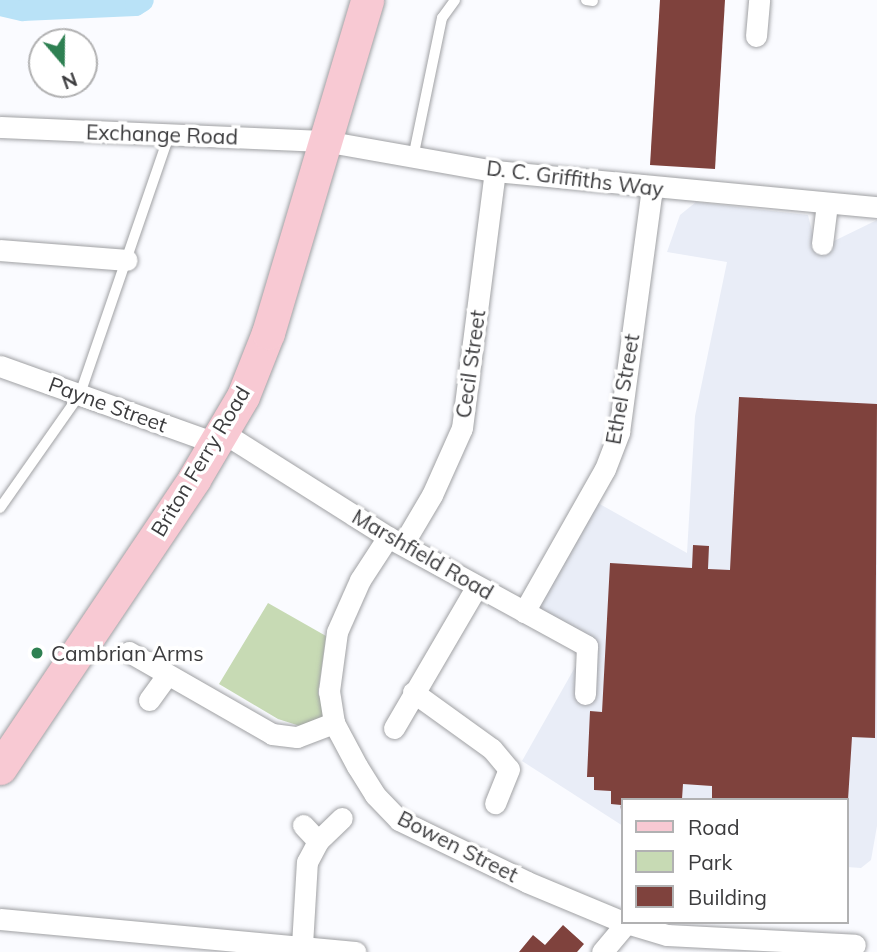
<!DOCTYPE html>
<html>
<head>
<meta charset="utf-8">
<style>
	body { margin:0 }
	#map { position:relative; width:877px; height:952px; overflow:hidden; background:#fafbff; font-family:Mulish,sans-serif }
	div>[style] { position:absolute }
	[style*='--x'] { left:calc(var(--x)*1px); top:calc(var(--y)*1px); width:calc(var(--w)*1px); rotate:calc(var(--a)*1deg) }
	.built>* { inset:0; background:#e9edf7 }
	.green>* { inset:0; background:#c7dab4 }
	.canal>* { height:21px; margin:-10.5px; padding:0 10.5px; transform-origin:10.5px; border-radius:10.5px; background:#b9e2f7 }
	.building>* { inset:0; background:#7f423d }
	.roads { filter:drop-shadow(0 0 2px #a0a1a4) drop-shadow(0 0 2px #a0a1a4) }
	.lane>* { height:10px; margin:-5px; padding:0 5px; transform-origin:5px; border-radius:5px; background:#fff }
	.street>* { height:21px; margin:-10.5px; padding:0 10.5px; transform-origin:10.5px; border-radius:10.5px; background:#fff }
	.primary>* { height:33px; margin:-16.5px; padding:0 16.5px; transform-origin:16.5px; border-radius:16.5px; background:#f8c9d3 }
	.dots>* { width:19px; height:19px; translate:-50% -50%; box-sizing:border-box; border:4px solid #fff; border-radius:50% }
	span { translate:-50% -50%; white-space:nowrap; text-align:center; line-height:1.15; -webkit-text-stroke:7px #fff; paint-order:stroke }
	.street-label { font-size:21px; color:#3c3c3e }
	.poi-label { font-size:21px; color:#3c3c3e }
	.left { translate:0 -50%; text-align:left }
	.legend { position:absolute; left:621px; top:798px; width:228px; height:126px; box-sizing:border-box; background:#fff; border:2px solid #b1b1b2; margin:0; padding:9px 12px; list-style:none; font-size:21px; color:#3c3c3e }
	.legend li { display:flex; align-items:center; gap:14px; height:35px }
	.legend b { width:35px; border:2px solid #b1b1b2 }
	.north { position:absolute; left:28px; top:28px; width:70px; height:70px; box-sizing:border-box; background:#fff; border:2px solid #b1b1b2; border-radius:50%; rotate:160deg; font-size:19px; font-weight:700; line-height:28px; text-align:center; color:#3c3c3e }
	.north::after { content:''; display:block; margin:auto; width:24px; height:32px; background:#2e8052; clip-path:polygon(50% 0,100% 100%,50% 72%,0 100%) }
</style>
</head>
<body>
<div id="map">
	<div class="built">
		<div style="clip-path:polygon(696px 202px,808px 215px,814px 239px,834px 241px,877px 220px,877px 826px,871px 860px,861px 868px,847px 867px,847px 800px,623px 800px,623px 826px,522px 761px,587px 646px,524px 612px,589px 498px,687px 553px,695px 416px,727px 262px,667px 252px,680px 215px)"></div>
	</div>
	<div class="green">
		<div style="clip-path:polygon(268px 603px,326px 636px,318px 693px,326px 716px,300px 726px,278px 719px,219px 684px)"></div>
	</div>
	<div class="canal">
		<div style="--x:0;--y:5;--w:23;--a:13"></div>
		<div style="--x:22;--y:10;--w:113;--a:-2.5"></div>
		<div style="--x:135;--y:5;--w:9;--a:-32"></div>
	</div>
	<div class="building">
		<div style="clip-path:polygon(660px 0,725px 0,715px 169px,650px 165px)"></div>
		<div style="clip-path:polygon(739px 397px,877px 404px,875px 738px,852px 737px,848px 800px,712px 800px,712px 786px,683px 784px,682px 799px,623px 800px,620px 810px,621px 805px,611px 804px,611px 791px,594px 790px,594px 777px,587px 777px,590px 711px,602px 712px,610px 563px,692px 568px,693px 545px,709px 546px,708px 569px,730px 570px)"></div>
		<div style="clip-path:polygon(563px 925px,584px 944px,577px 952px,519px 952px,533px 935px,545px 945px)"></div>
	</div>
	<div class="roads">
		<div class="lane">
			<div style="--x:586;--y:0;--w:7;--a:8"></div>
			<div style="--x:414;--y:153;--w:138;--a:-78.3"></div>
			<div style="--x:442;--y:18;--w:22;--a:-54"></div>
			<div style="--x:0;--y:508;--w:139;--a:-54.9"></div>
			<div style="--x:80;--y:394;--w:274;--a:-71"></div>
		</div>
		<div class="street">
			<div style="--x:756;--y:36;--w:36;--a:-85"></div>
			<div style="--x:0;--y:127;--w:324;--a:2.5"></div>
			<div style="--x:324;--y:141;--w:174;--a:10"></div>
			<div style="--x:495;--y:171;--w:384;--a:5.4"></div>
			<div style="--x:822;--y:244;--w:40;--a:-82.9"></div>
			<div style="--x:0;--y:250;--w:127;--a:4.5"></div>
			<div style="--x:0;--y:366;--w:228;--a:19.7"></div>
			<div style="--x:222;--y:432;--w:196;--a:32.3"></div>
			<div style="--x:388;--y:537;--w:227;--a:28.7"></div>
			<div style="--x:587;--y:646;--w:48;--a:92.4"></div>
			<div style="--x:388;--y:537;--w:51;--a:123.1"></div>
			<div style="--x:360;--y:580;--w:57;--a:113.9"></div>
			<div style="--x:337;--y:632;--w:60;--a:97.7"></div>
			<div style="--x:329;--y:691;--w:32;--a:81"></div>
			<div style="--x:334;--y:723;--w:49;--a:61.9"></div>
			<div style="--x:357;--y:766;--w:34;--a:58"></div>
			<div style="--x:375;--y:795;--w:35;--a:46"></div>
			<div style="--x:399;--y:820;--w:142;--a:25.8"></div>
			<div style="--x:527;--y:882;--w:104;--a:22.6"></div>
			<div style="--x:403;--y:544;--w:57;--a:-59.4"></div>
			<div style="--x:432;--y:495;--w:73;--a:-65.9"></div>
			<div style="--x:462;--y:428;--w:259;--a:-82.7"></div>
			<div style="--x:524;--y:612;--w:164;--a:-60.5"></div>
			<div style="--x:605;--y:469;--w:40;--a:-69"></div>
			<div style="--x:619;--y:432;--w:246;--a:-82.3"></div>
			<div style="--x:129;--y:652;--w:165;--a:29.8"></div>
			<div style="--x:272;--y:734;--w:25;--a:7"></div>
			<div style="--x:297;--y:737;--w:40;--a:-21"></div>
			<div style="--x:413;--y:692;--w:97;--a:35.8"></div>
			<div style="--x:492;--y:749;--w:26;--a:50"></div>
			<div style="--x:509;--y:769;--w:37;--a:112"></div>
			<div style="--x:149;--y:700;--w:31;--a:-54"></div>
			<div style="--x:394;--y:728;--w:164;--a:-59.7"></div>
			<div style="--x:303;--y:825;--w:22;--a:47"></div>
			<div style="--x:0;--y:919;--w:357;--a:5.3"></div>
			<div style="--x:623;--y:922;--w:46;--a:16.5"></div>
			<div style="--x:667;--y:935;--w:188;--a:3"></div>
			<div style="--x:302;--y:945;--w:83;--a:-86.6"></div>
			<div style="--x:307;--y:862;--w:24;--a:-62"></div>
			<div style="--x:318;--y:841;--w:33;--a:-44"></div>
			<div style="--x:602;--y:952;--w:38;--a:-50"></div>
		</div>
		<div class="primary">
			<div style="--x:0;--y:768;--w:348;--a:-56.1"></div>
			<div style="--x:194;--y:479;--w:96;--a:-59.4"></div>
			<div style="--x:243;--y:396;--w:68;--a:-68.4"></div>
			<div style="--x:268;--y:333;--w:347;--a:-73.4"></div>
		</div>
	</div>
	<div class="dots">
		<div style="left:37px;top:653px;background:#2e8052"></div>
	</div>
	<div class="street-label">
		<span style="left:162px;top:134px;rotate:2deg">Exchange Road</span>
		<span style="left:575px;top:178px;rotate:7deg">D. C. Griffiths Way</span>
		<span style="left:470px;top:364px;rotate:-82deg">Cecil Street</span>
		<span style="left:622px;top:389px;rotate:-80deg">Ethel Street</span>
		<span style="left:108px;top:404px;rotate:20deg">Payne Street</span>
		<span style="left:200px;top:461px;rotate:-59deg">Briton Ferry Road</span>
		<span style="left:423px;top:554px;rotate:30deg">Marshfield Road</span>
		<span style="left:458px;top:846px;rotate:27deg">Bowen Street</span>
	</div>
	<div class="poi-label">
		<span class="left" style="left:51px;top:653px">Cambrian Arms</span>
	</div>
	<ul class="legend">
	<li><b style="height:9px;background:#f8c9d3"></b>Road</li>
	<li><b style="height:19px;background:#c7dab4"></b>Park</li>
	<li><b style="height:19px;background:#7f423d"></b>Building</li>
	</ul>
	<div class="north">N</div>
</div>
</body>
</html>
